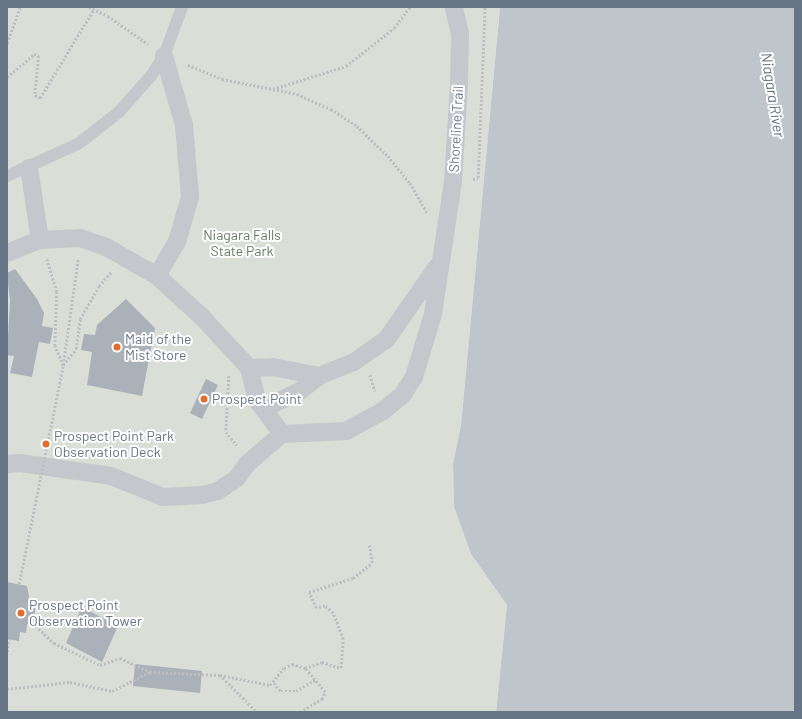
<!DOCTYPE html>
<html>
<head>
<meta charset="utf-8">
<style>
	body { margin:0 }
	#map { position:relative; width:802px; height:719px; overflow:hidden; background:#f8f8f6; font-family:Barlow,sans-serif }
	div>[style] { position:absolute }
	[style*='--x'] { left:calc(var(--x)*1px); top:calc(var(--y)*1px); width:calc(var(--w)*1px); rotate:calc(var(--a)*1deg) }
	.green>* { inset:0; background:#d9dfd7 }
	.water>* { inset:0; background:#bec6cc }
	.building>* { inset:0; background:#abb1b8 }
	.path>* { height:2.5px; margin-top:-1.25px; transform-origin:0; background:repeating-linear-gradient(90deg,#bcbec1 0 2px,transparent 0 4px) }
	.service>* { height:12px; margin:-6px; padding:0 6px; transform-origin:6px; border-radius:6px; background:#c4c7cb }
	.pedestrian>* { height:18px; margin:-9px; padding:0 9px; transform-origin:9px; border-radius:9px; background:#c4c7cb }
	.path-bridge>* { height:2.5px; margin-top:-1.25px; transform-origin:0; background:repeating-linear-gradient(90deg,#bcbec1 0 2px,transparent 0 4px) }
	.dots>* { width:11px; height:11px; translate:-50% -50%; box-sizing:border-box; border:2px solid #fff; border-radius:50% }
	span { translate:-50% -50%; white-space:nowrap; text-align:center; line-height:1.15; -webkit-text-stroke:4px #fff; paint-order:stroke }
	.street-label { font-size:14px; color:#687586 }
	.park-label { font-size:14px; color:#647863 }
	.poi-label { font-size:14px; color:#687586 }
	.left { translate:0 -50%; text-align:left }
	.water-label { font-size:15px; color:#637681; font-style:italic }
	.frame { position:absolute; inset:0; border:8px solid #687586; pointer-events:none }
</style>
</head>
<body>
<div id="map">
	<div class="green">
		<div style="clip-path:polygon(7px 7px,500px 7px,461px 425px,453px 464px,454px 507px,471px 554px,507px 605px,496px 712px,7px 712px)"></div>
	</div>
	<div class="water">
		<div style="clip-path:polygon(500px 7px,795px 7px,795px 712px,496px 712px,507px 605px,471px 554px,454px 507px,453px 464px,461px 425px)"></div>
	</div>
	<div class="building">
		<div style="clip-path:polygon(15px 269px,37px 299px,44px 313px,42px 326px,53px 328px,50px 344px,39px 342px,32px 377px,10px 373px,14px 356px,7px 355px,10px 301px,7px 273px)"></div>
		<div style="clip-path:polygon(126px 299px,155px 328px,142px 396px,87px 385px,92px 352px,81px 350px,84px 334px,95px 335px,97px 325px)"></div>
		<div style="clip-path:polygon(206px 379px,218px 385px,202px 419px,190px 413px)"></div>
		<div style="clip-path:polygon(7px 582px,27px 586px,30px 603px,36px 604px,33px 624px,27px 624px,26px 633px,20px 632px,19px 641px,7px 639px)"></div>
		<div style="clip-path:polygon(82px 607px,118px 626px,102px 662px,66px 643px)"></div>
		<div style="clip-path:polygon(135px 664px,202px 671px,200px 693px,133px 686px)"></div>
	</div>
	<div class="path">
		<div style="--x:89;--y:7;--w:21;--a:25"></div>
		<div style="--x:108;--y:16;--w:49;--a:35"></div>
		<div style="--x:7;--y:43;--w:38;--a:-70"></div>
		<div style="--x:188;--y:65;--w:37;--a:22"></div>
		<div style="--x:222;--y:79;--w:76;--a:11.3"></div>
		<div style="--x:297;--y:94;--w:37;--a:24"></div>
		<div style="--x:331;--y:109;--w:31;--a:33"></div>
		<div style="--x:357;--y:126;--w:43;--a:44.1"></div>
		<div style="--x:388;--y:156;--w:35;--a:51"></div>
		<div style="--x:410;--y:183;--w:34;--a:60"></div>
		<div style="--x:7;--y:77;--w:35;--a:-40"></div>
		<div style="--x:34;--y:54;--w:5;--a:22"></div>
		<div style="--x:39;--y:56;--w:39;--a:96"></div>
		<div style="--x:35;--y:95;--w:6;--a:31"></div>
		<div style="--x:40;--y:98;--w:104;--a:-58.8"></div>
		<div style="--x:273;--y:89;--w:77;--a:-17.5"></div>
		<div style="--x:346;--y:66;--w:61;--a:-38.4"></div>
		<div style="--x:394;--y:28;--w:26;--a:-53"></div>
		<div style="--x:473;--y:179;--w:5;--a:-11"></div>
		<div style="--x:478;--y:178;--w:171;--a:-87.7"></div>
		<div style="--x:47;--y:259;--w:34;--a:73"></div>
		<div style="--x:57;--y:292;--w:53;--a:92.2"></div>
		<div style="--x:55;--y:345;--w:22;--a:68"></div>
		<div style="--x:63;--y:365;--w:21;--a:-51"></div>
		<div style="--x:76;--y:349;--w:30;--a:-82"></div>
		<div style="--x:80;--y:319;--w:38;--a:-60"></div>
		<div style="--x:99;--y:286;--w:18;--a:-49"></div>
		<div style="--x:63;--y:365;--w:107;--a:-81.9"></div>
		<div style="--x:370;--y:375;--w:17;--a:73"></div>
		<div style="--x:229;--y:376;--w:56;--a:93.1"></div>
		<div style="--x:226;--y:432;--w:17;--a:50"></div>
		<div style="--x:33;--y:623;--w:29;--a:44"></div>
		<div style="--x:54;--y:643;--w:51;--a:25.6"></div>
		<div style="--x:100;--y:665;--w:21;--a:-19"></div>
		<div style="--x:120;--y:658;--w:33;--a:25"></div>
		<div style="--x:7;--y:652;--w:13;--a:-81"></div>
		<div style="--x:220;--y:675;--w:52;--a:45"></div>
		<div style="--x:274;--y:683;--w:11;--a:49"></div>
		<div style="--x:281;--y:691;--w:15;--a:0"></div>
		<div style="--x:296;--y:691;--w:23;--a:-31"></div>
		<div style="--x:7;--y:689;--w:63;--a:-6.3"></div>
		<div style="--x:70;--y:682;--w:43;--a:12.1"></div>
		<div style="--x:112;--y:691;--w:42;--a:-26.6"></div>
		<div style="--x:150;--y:672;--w:70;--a:2.5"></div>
		<div style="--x:220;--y:675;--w:51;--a:11.3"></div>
		<div style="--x:270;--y:685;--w:22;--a:-51"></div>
		<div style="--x:284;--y:668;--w:9;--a:-27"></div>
		<div style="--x:292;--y:664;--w:14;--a:17"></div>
		<div style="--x:305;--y:668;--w:18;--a:-19"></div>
		<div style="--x:322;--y:662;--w:20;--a:18"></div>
		<div style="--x:341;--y:668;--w:29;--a:-86"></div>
		<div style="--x:343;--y:639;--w:28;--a:-111"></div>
		<div style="--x:333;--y:613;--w:11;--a:-139"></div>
		<div style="--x:325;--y:606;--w:9;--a:167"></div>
		<div style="--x:316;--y:608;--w:17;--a:-114"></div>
		<div style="--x:309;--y:592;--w:46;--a:-17.7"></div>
		<div style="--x:353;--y:578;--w:24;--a:-38"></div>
		<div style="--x:372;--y:563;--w:19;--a:-99"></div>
		<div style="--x:300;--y:712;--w:26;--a:-31"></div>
		<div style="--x:322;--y:699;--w:8;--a:-67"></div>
		<div style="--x:325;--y:692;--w:31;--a:-130"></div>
	</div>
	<div class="service">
		<div style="--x:7;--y:176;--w:78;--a:-24.3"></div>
		<div style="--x:78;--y:144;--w:52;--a:-38"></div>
		<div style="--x:119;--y:112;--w:48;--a:-48.4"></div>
		<div style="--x:151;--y:76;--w:24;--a:-57"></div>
		<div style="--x:164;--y:56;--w:52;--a:-69.8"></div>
	</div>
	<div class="pedestrian">
		<div style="--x:29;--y:168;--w:73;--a:81.3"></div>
		<div style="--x:7;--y:253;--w:35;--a:-22"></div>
		<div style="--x:40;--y:240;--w:40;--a:-2.9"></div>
		<div style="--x:80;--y:238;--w:28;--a:19"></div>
		<div style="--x:106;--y:247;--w:59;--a:29.6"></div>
		<div style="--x:157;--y:276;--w:61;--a:42.3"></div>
		<div style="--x:202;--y:317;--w:69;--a:47.3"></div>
		<div style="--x:249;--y:368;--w:33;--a:76"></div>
		<div style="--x:257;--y:400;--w:42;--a:53.7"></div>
		<div style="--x:157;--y:276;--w:39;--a:-60"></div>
		<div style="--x:177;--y:242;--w:47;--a:-73.9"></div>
		<div style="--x:190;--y:197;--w:72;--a:-94.8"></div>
		<div style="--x:184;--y:125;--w:72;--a:-106.2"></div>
		<div style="--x:249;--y:368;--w:24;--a:-2"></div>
		<div style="--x:273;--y:367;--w:47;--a:11.1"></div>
		<div style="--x:265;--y:408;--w:39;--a:-26"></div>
		<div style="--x:300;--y:391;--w:24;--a:-38"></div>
		<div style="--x:319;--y:376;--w:38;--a:-22"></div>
		<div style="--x:354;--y:362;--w:39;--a:-35"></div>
		<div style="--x:386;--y:340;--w:89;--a:-55.1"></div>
		<div style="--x:282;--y:434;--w:64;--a:-2.7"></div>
		<div style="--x:346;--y:431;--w:42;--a:-28.4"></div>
		<div style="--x:383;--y:411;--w:26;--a:-40"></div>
		<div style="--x:403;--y:394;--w:20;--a:-57"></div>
		<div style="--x:414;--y:377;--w:66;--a:-73.2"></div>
		<div style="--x:433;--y:314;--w:134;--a:-81.4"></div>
		<div style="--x:453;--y:182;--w:99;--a:-86.5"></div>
		<div style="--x:459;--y:83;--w:49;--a:-88.8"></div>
		<div style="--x:460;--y:34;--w:28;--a:-103"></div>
		<div style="--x:7;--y:464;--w:13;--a:-4"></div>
		<div style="--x:20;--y:463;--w:92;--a:8.1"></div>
		<div style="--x:111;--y:476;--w:56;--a:22"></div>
		<div style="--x:163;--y:497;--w:39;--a:-3"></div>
		<div style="--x:202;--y:495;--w:16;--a:-14"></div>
		<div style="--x:218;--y:491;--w:23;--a:-34"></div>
		<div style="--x:237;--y:478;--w:19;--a:-54"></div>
		<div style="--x:248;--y:463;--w:45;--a:-40.5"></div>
	</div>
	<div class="path-bridge">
		<div style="--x:19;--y:584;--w:223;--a:-78.6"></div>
	</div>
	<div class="dots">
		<div style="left:117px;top:347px;background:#df6e2e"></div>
		<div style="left:204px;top:399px;background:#df6e2e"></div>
		<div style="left:46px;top:444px;background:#df6e2e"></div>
		<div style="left:21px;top:613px;background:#df6e2e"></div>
	</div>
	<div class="street-label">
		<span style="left:456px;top:129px;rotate:-87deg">Shoreline Trail</span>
	</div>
	<div class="park-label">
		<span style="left:242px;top:243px">Niagara Falls<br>State Park</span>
	</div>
	<div class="poi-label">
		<span class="left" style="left:125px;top:347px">Maid of the<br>Mist Store</span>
		<span class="left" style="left:212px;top:399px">Prospect Point</span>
		<span class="left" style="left:54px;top:444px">Prospect Point Park<br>Observation Deck</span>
		<span class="left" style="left:29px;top:613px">Prospect Point<br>Observation Tower</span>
	</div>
	<div class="water-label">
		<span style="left:773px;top:95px;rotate:81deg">Niagara River</span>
	</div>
	<div class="frame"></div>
</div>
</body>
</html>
